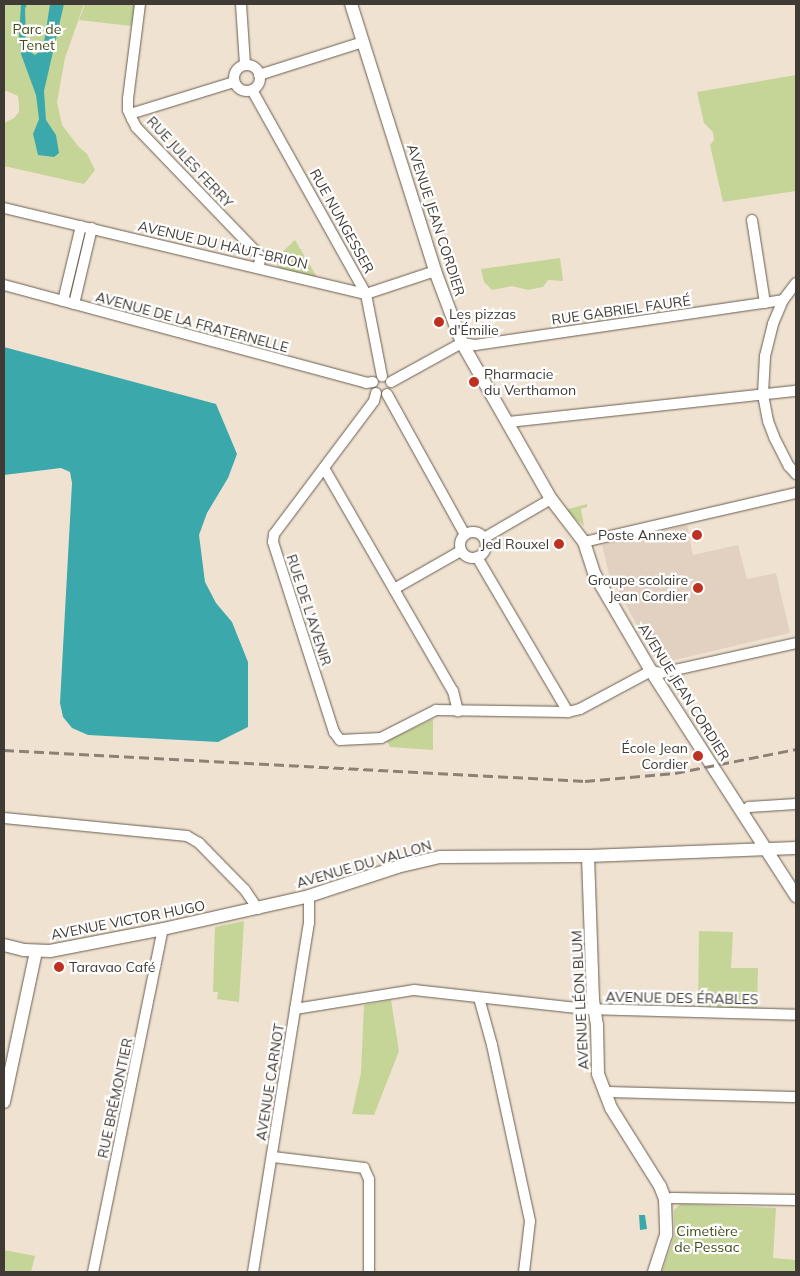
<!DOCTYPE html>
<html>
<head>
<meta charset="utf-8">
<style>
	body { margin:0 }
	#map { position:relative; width:800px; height:1276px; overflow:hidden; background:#f0e2d1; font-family:Mulish,sans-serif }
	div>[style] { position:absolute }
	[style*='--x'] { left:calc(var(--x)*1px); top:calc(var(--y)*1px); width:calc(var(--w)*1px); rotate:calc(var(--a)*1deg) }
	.education>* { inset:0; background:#e2d1c1 }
	.green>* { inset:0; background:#c5d497 }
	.water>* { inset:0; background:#3ba9ab }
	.roads { filter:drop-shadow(0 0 1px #695e4f) drop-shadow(0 0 1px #695e4f) }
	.minor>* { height:10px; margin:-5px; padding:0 5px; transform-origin:5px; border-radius:5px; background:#fff }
	.minor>.ring { margin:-5px; padding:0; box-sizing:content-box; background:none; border:10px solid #fff; border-radius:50% }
	.tertiary>* { height:12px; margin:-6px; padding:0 6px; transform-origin:6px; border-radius:6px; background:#fff }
	.rail>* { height:2.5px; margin-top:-1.25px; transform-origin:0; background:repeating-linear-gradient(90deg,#8b8177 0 10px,transparent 0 15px) }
	.dots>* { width:14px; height:14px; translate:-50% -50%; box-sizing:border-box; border:2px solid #fff; border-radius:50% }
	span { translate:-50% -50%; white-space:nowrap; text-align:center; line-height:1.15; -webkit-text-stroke:4.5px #fff; paint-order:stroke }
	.park-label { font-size:14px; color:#424d18 }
	.street-label { font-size:14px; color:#403a34 }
	.poi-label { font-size:14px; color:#403a34 }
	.left { translate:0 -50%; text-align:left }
	.right { translate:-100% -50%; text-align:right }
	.frame { position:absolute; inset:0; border:5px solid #403a34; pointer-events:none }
</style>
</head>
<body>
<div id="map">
	<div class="education">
		<div style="clip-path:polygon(687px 525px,693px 555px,738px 545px,747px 579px,776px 573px,790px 633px,658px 664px,609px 574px,602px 545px)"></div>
	</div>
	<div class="green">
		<div style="clip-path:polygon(4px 4px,84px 4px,65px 58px,57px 102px,62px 125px,78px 146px,87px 154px,95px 170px,84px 184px,4px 166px,4px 123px,14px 118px,19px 112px,19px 105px,18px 96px,4px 90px)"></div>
		<div style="clip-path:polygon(85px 4px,135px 4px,132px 26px,79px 20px)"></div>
		<div style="clip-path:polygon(796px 75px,796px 191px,723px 202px,710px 145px,714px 140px,713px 132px,704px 123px,697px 92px)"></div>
		<div style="clip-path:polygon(295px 240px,317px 277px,280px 268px,273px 261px)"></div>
		<div style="clip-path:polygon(560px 258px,563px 281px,548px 280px,543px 287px,528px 290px,512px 286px,492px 290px,484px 282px,481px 269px)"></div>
		<div style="clip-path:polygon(587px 504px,587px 507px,581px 509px,584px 526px,565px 510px)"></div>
		<div style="clip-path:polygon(433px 719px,433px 750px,390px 747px,387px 741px)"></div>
		<div style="clip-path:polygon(244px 921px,239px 1002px,217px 999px,218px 992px,213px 992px,215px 927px)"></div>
		<div style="clip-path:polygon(699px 931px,733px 932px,731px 968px,758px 968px,757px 1009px,698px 1007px)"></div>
		<div style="clip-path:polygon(391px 1000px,399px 1051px,374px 1115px,352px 1114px,361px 1073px,364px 1005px)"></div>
		<div style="clip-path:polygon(680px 1204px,776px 1208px,773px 1258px,796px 1260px,796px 1272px,662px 1272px,674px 1237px,674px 1210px)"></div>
		<div style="clip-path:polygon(4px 1250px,35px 1256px,31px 1272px,4px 1272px)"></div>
	</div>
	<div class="water">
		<div style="clip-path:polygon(21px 4px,27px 4px,25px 9px,26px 40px,32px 53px,35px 55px,43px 49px,50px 4px,64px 4px,44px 91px,46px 120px,56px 135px,59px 153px,54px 157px,38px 155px,33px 134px,39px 119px,36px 95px,21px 54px,19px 37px)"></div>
		<div style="clip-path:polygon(4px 347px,216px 404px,237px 454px,228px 478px,207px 513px,199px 535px,205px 582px,216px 603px,232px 622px,248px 662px,248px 727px,218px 742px,88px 735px,72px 728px,63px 717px,60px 703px,72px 483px,70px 472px,61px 468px,4px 475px)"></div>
		<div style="clip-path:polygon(639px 1215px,645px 1215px,647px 1229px,640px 1230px)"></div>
	</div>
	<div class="roads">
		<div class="minor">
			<div style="--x:140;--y:4;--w:96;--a:97.2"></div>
			<div style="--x:128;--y:99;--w:11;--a:90"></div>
			<div style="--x:128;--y:110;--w:10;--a:66"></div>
			<div style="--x:132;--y:119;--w:9;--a:63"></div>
			<div style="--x:136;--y:127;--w:179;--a:46.1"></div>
			<div style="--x:260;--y:256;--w:12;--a:95"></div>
			<div style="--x:241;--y:4;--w:61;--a:86.2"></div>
			<div class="ring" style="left:234px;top:65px;width:16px;height:16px"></div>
			<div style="--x:259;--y:75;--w:109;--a:-17.6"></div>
			<div style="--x:252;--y:90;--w:234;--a:60.8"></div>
			<div style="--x:366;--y:294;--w:84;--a:79"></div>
			<div style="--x:130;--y:114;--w:109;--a:-17.1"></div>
			<div style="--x:4;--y:208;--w:372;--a:13.4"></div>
			<div style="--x:366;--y:294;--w:73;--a:-18.4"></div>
			<div style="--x:752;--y:220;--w:84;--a:81.1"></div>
			<div style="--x:796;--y:283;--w:21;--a:127"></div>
			<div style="--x:783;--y:300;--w:26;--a:113"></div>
			<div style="--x:773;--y:324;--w:33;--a:104"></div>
			<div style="--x:765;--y:356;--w:39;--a:93"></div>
			<div style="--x:763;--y:395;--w:26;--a:79"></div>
			<div style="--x:768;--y:421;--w:17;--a:69"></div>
			<div style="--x:774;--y:437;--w:33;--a:63"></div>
			<div style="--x:789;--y:466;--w:11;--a:49"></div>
			<div style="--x:4;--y:285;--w:375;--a:15.1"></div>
			<div style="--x:366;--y:383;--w:7;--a:-8"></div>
			<div style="--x:63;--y:301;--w:77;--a:-76.5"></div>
			<div style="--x:74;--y:304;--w:78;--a:-76.7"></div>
			<div style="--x:391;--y:382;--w:81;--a:-28.8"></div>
			<div style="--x:462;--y:343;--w:13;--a:9"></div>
			<div style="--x:475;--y:345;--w:311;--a:-8.3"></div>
			<div style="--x:376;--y:393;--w:8;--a:104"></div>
			<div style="--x:374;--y:401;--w:166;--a:126.9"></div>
			<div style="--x:274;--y:534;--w:8;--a:97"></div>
			<div style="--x:273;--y:542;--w:200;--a:72.2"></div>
			<div style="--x:334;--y:732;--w:10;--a:53"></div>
			<div style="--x:340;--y:740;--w:41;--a:-2.8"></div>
			<div style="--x:381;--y:738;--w:62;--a:-27"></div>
			<div style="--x:436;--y:710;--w:132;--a:0.9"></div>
			<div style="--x:568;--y:712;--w:12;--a:-14"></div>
			<div style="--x:580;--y:709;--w:81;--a:-28.2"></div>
			<div style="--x:651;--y:671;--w:10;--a:11"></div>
			<div style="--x:661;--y:673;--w:138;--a:-12.5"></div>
			<div style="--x:387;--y:394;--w:161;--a:61"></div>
			<div style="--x:509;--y:422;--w:289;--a:-6.2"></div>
			<div style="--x:324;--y:468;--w:258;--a:60"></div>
			<div style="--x:453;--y:691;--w:21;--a:76"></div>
			<div class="ring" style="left:460px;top:532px;width:16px;height:16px"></div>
			<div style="--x:484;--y:538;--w:78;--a:-30.2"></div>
			<div style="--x:584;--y:542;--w:218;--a:-13"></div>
			<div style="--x:477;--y:557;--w:180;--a:59.6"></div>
			<div style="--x:394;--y:589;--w:77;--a:-29.6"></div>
			<div style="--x:742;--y:812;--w:9;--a:-36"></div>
			<div style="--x:749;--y:807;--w:47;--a:-3.7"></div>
			<div style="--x:4;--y:818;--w:184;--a:5.6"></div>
			<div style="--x:187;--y:836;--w:14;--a:30"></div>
			<div style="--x:199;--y:843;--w:66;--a:45.6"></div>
			<div style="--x:245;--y:890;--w:23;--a:56"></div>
			<div style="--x:479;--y:998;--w:49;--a:74.5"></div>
			<div style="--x:492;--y:1045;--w:180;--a:77.8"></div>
			<div style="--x:530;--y:1221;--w:51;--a:96.7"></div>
			<div style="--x:295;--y:1009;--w:121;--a:-9.1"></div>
			<div style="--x:414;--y:990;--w:173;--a:6.3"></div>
			<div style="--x:586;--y:1009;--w:210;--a:1.6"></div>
			<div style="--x:604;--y:1092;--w:192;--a:1.5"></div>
			<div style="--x:273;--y:1157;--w:92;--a:6.9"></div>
			<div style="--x:364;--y:1168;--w:12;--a:66"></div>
			<div style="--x:369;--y:1179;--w:93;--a:90"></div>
			<div style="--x:665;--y:1199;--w:8;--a:-7"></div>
			<div style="--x:673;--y:1198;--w:123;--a:0.9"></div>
			<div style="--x:93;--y:1272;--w:350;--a:-78.5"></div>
			<div style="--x:253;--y:1272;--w:353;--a:-80.9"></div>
			<div style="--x:309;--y:923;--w:27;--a:-90"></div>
		</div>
		<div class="tertiary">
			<div style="--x:351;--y:4;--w:280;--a:72.5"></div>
			<div style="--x:435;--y:271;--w:77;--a:69.4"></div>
			<div style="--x:462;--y:343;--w:180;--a:60.3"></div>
			<div style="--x:551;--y:499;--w:54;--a:52.5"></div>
			<div style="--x:584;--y:542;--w:35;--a:72"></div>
			<div style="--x:595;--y:575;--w:111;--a:59.7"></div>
			<div style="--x:651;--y:671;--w:268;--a:57.2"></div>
			<div style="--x:588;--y:856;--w:144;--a:88"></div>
			<div style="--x:593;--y:1000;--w:25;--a:81"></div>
			<div style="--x:597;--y:1025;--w:49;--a:88.8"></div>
			<div style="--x:598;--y:1074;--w:36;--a:69"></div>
			<div style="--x:611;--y:1108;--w:92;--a:57.9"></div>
			<div style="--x:660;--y:1186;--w:14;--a:69"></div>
			<div style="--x:665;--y:1199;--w:36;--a:88"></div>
			<div style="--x:666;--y:1235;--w:39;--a:108"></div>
			<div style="--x:4;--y:945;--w:21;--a:14"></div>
			<div style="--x:24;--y:950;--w:26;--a:2"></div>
			<div style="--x:50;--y:951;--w:115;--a:-11"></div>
			<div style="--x:163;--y:929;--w:150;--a:-12.7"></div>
			<div style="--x:309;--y:896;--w:93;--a:-18.2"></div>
			<div style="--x:397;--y:867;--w:44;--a:-13.1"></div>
			<div style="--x:440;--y:857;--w:148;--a:-0.4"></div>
			<div style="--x:588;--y:856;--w:208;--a:-2.2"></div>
			<div style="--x:4;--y:1102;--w:153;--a:-78"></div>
		</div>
	</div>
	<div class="rail">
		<div style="--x:4;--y:750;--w:582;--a:3.05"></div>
		<div style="--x:585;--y:781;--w:90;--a:-5.1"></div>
		<div style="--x:675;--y:773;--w:123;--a:-11.2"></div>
	</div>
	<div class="dots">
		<div style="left:439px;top:322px;background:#be3121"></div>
		<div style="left:474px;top:382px;background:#be3121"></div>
		<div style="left:697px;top:535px;background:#be3121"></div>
		<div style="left:559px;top:544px;background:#be3121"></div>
		<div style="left:698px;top:588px;background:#be3121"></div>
		<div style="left:698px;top:756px;background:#be3121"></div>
		<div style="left:59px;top:967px;background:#be3121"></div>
	</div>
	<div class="park-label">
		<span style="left:37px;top:37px">Parc de<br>Tenet</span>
		<span style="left:707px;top:1239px">Cimetière<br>de Pessac</span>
	</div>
	<div class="street-label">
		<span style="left:190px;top:162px;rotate:47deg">RUE JULES FERRY</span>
		<span style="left:436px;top:220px;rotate:72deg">AVENUE JEAN CORDIER</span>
		<span style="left:342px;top:221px;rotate:61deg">RUE NUNGESSER</span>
		<span style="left:223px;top:245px;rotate:13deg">AVENUE DU HAUT-BRION</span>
		<span style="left:621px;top:310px;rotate:-8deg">RUE GABRIEL FAURÉ</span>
		<span style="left:192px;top:322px;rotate:15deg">AVENUE DE LA FRATERNELLE</span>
		<span style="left:309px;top:610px;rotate:72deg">RUE DE L'AVENIR</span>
		<span style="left:684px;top:692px;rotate:58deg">AVENUE JEAN CORDIER</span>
		<span style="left:364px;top:864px;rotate:-16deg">AVENUE DU VALLON</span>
		<span style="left:128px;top:920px;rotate:-11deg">AVENUE VICTOR HUGO</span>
		<span style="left:682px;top:998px;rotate:1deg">AVENUE DES ÉRABLES</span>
		<span style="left:580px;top:1000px;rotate:-93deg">AVENUE LÉON BLUM</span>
		<span style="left:270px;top:1082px;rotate:-81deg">AVENUE CARNOT</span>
		<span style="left:115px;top:1098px;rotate:-78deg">RUE BRÉMONTIER</span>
	</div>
	<div class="poi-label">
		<span class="left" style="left:449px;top:322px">Les pizzas<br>d'Émilie</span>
		<span class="left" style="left:484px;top:382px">Pharmacie<br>du Verthamon</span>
		<span class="right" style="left:687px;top:535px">Poste Annexe</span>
		<span class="right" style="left:549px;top:544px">Jed Rouxel</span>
		<span class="right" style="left:688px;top:588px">Groupe scolaire<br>Jean Cordier</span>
		<span class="right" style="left:688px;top:756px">École Jean<br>Cordier</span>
		<span class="left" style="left:69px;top:967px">Taravao Café</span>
	</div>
	<div class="frame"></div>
</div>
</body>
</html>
